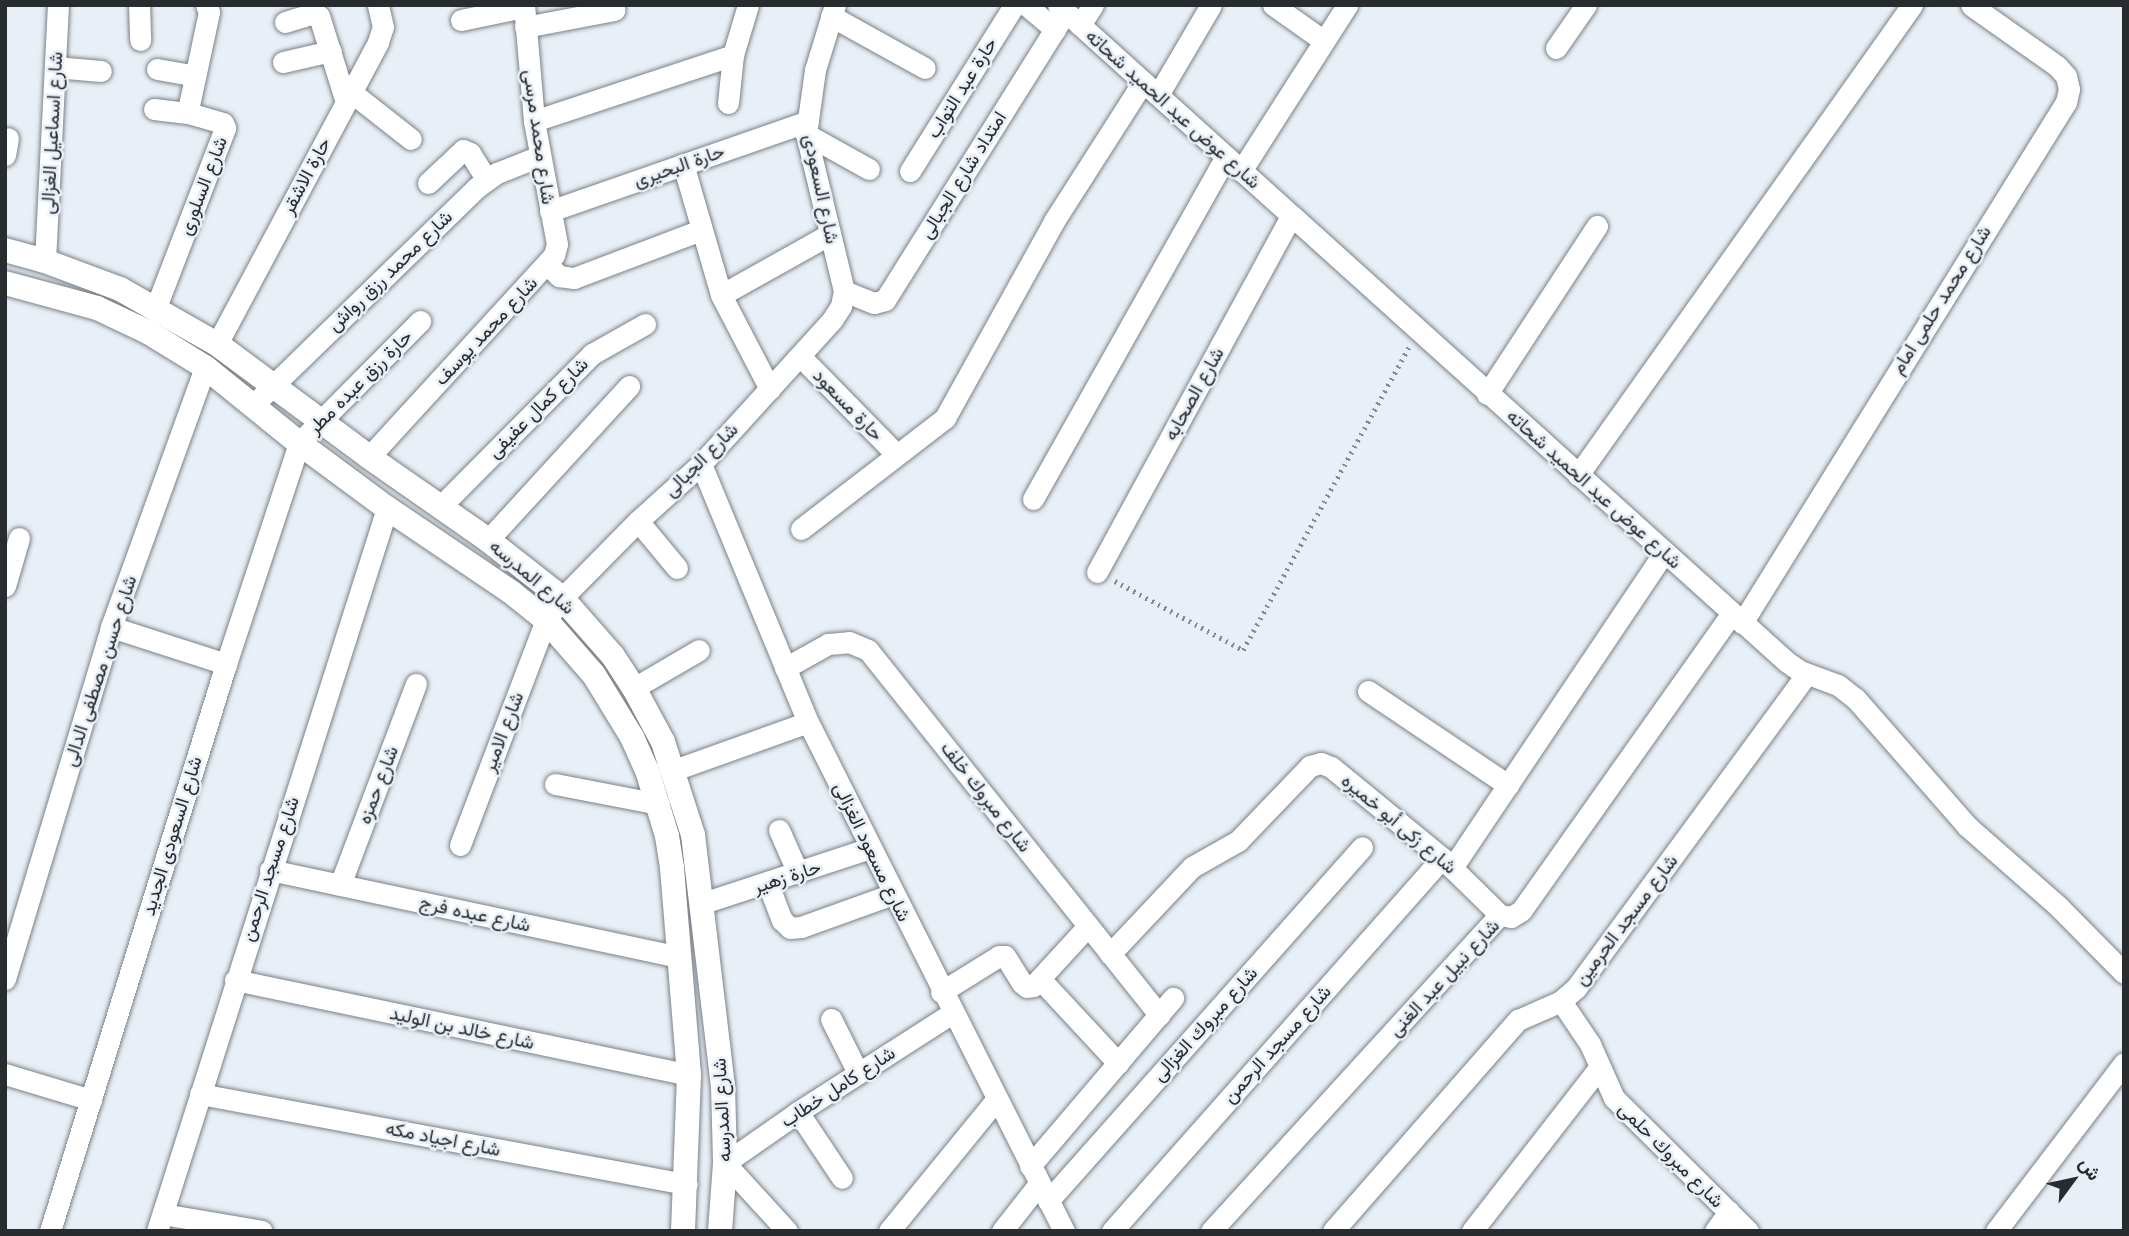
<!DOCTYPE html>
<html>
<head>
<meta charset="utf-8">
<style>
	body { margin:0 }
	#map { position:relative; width:2129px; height:1236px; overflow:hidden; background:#e8eff6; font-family:Quicksand,Vazirmatn,sans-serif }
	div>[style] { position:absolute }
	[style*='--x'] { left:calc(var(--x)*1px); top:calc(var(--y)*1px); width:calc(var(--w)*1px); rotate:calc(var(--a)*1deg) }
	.path>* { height:4.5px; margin-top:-2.25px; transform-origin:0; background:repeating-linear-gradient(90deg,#858a8f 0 2px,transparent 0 7px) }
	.roads { filter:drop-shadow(0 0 2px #7a8187) drop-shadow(0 0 2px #7a8187) }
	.minor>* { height:21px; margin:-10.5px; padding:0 10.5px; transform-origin:10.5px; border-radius:10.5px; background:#fff }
	.tertiary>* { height:24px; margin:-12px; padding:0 12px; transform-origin:12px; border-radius:12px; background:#fff }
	span { translate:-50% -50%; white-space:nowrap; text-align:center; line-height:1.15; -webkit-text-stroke:5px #e8eff6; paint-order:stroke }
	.street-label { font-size:19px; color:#292c2f }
	.frame { position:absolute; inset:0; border:7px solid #292c2f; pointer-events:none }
	.north { position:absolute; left:2038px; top:1145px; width:70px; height:70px; -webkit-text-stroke:5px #e8eff6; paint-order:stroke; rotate:57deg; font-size:19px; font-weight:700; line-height:28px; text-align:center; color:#292c2f }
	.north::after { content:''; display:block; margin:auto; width:24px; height:32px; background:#292c2f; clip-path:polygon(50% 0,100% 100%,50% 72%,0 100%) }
</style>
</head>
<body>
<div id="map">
	<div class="path">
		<div style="--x:1115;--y:581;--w:145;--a:28.3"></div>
		<div style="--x:1243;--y:650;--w:345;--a:-61.3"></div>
	</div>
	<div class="roads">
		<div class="minor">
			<div style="--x:139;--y:5;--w:35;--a:88"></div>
			<div style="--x:1026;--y:5;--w:38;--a:40"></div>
			<div style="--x:1058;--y:5;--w:981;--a:42.03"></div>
			<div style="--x:1787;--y:662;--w:16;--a:35"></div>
			<div style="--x:1800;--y:671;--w:40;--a:20.2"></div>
			<div style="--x:1838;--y:685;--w:23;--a:38"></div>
			<div style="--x:1856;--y:699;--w:169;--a:48.8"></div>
			<div style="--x:1967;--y:826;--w:121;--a:41.3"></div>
			<div style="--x:2058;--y:906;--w:94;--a:45.4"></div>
			<div style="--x:1273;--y:5;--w:62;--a:35.2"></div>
			<div style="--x:831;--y:16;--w:107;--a:29"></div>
			<div style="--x:461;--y:20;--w:64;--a:-11.7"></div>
			<div style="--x:285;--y:22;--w:28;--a:-17"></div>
			<div style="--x:312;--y:14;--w:7;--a:16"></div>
			<div style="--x:319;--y:16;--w:90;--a:72.6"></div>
			<div style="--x:1080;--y:25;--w:24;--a:-57"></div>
			<div style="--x:525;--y:27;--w:91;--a:-10.8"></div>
			<div style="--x:1556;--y:48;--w:52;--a:-55.1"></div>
			<div style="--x:283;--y:62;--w:49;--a:-12.9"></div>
			<div style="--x:55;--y:67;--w:46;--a:5"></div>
			<div style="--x:157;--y:69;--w:39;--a:10"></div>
			<div style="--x:351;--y:92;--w:76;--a:38.1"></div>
			<div style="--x:1158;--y:95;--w:104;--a:-59.5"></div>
			<div style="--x:728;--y:103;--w:48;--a:-84.1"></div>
			<div style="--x:733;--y:55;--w:52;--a:-73.3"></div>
			<div style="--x:154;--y:109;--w:38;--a:7"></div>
			<div style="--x:534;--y:121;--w:210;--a:-18.3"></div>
			<div style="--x:806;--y:134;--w:72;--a:29.1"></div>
			<div style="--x:5;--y:155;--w:17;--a:-80"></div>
			<div style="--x:683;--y:164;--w:136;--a:73.8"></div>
			<div style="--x:721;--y:295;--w:106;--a:62.5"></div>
			<div style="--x:910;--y:171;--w:196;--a:-57.9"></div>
			<div style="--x:1241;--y:171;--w:197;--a:-57.4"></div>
			<div style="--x:428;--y:183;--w:48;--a:-43.3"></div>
			<div style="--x:463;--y:150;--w:8;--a:23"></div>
			<div style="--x:470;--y:153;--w:31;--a:58"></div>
			<div style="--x:550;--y:211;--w:273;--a:-19.2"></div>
			<div style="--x:45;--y:261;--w:256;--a:-87.1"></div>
			<div style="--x:548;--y:265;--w:16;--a:45"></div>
			<div style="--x:559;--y:276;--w:15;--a:8"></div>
			<div style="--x:574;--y:278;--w:136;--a:-20.7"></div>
			<div style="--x:844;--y:291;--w:32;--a:22"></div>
			<div style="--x:874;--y:303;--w:11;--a:-15"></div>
			<div style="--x:885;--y:300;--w:340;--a:-57.9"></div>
			<div style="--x:721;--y:295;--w:125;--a:-29.2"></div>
			<div style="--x:156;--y:307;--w:192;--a:-68.9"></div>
			<div style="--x:225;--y:128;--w:5;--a:-112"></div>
			<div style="--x:223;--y:123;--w:32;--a:-164"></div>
			<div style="--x:192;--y:114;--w:6;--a:-135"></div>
			<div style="--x:188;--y:110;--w:100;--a:-77.9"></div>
			<div style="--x:209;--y:12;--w:8;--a:-113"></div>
			<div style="--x:217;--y:344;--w:342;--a:-61.9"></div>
			<div style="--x:378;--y:42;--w:16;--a:-72"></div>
			<div style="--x:383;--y:27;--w:23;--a:-103"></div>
			<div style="--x:800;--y:356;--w:137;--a:45.6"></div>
			<div style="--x:1487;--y:394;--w:201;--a:-56.8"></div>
			<div style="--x:253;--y:405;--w:311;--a:-44.2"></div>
			<div style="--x:476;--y:188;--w:26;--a:-36"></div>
			<div style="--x:497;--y:173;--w:46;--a:-21.6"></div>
			<div style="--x:369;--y:457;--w:274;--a:-47.5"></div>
			<div style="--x:554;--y:255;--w:11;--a:-75"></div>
			<div style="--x:557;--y:244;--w:125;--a:-100.6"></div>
			<div style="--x:534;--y:121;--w:116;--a:-94.9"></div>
			<div style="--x:701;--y:464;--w:279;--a:67.5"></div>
			<div style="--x:808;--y:722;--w:570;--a:63.3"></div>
			<div style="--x:1578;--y:475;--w:577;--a:-54.6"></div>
			<div style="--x:1033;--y:499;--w:393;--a:-60.6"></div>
			<div style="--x:442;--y:505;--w:213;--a:-45.2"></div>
			<div style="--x:592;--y:354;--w:61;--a:-29.5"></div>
			<div style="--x:638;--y:521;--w:61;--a:50.3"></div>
			<div style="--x:801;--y:529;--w:182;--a:-37.6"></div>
			<div style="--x:945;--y:418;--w:225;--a:-61"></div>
			<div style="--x:1054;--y:221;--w:165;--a:-57.4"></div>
			<div style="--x:488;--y:540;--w:209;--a:-47.5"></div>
			<div style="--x:1097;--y:572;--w:405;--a:-61.4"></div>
			<div style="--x:5;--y:586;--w:50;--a:-73.7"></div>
			<div style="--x:1742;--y:623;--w:614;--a:-58.12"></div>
			<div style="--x:2066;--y:102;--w:13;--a:-77"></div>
			<div style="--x:2069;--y:89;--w:13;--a:-103"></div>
			<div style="--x:2066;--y:76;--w:13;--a:-132"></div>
			<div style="--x:2057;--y:66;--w:105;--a:-144.7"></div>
			<div style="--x:111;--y:627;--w:121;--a:17.8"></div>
			<div style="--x:785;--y:668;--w:49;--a:-29.2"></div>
			<div style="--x:828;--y:644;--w:21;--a:-5"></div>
			<div style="--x:849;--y:642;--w:21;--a:23"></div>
			<div style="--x:868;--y:650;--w:467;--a:51.4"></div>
			<div style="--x:634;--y:688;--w:75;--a:-30.3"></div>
			<div style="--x:1368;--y:691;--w:169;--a:33.9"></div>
			<div style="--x:674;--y:770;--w:142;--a:-19.7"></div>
			<div style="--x:555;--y:784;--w:106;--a:10.9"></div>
			<div style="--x:779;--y:830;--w:47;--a:66.2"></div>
			<div style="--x:460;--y:845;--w:241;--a:-69.1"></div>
			<div style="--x:546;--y:620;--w:27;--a:-54"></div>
			<div style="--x:562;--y:598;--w:108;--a:-45.4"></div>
			<div style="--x:638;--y:521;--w:85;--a:-42.1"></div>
			<div style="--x:701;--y:464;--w:195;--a:-47.7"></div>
			<div style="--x:832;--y:320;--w:17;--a:-57"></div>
			<div style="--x:841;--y:306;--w:15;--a:-79"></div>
			<div style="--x:844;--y:291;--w:162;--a:-103.6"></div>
			<div style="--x:806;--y:134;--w:65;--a:-82"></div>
			<div style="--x:815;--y:70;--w:68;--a:-72.9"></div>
			<div style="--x:1452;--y:868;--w:381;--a:-56.1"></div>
			<div style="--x:270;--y:870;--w:419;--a:12"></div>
			<div style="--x:768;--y:884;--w:39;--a:69"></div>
			<div style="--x:782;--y:920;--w:11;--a:45"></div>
			<div style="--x:790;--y:928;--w:11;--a:-5"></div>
			<div style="--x:801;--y:927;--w:98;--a:-19.7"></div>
			<div style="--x:340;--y:885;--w:215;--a:-69.3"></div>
			<div style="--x:703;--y:903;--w:176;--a:-18.2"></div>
			<div style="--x:1500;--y:915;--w:11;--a:10"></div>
			<div style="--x:1511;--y:917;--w:12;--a:-31"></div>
			<div style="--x:1521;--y:911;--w:365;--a:-54.7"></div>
			<div style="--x:1110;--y:954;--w:120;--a:-46.7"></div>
			<div style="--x:1192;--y:867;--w:53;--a:-29.5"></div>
			<div style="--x:1238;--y:841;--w:104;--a:-46.2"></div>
			<div style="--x:1310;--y:766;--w:11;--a:-15"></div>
			<div style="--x:1321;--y:763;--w:11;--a:22"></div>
			<div style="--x:1331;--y:767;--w:144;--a:39.3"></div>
			<div style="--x:1442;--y:858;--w:81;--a:44.5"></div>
			<div style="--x:5;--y:979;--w:368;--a:-73.2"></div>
			<div style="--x:111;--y:627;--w:276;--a:-70.1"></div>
			<div style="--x:1040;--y:979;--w:115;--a:47.1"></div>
			<div style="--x:235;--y:980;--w:464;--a:11.8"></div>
			<div style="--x:941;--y:992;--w:68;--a:-31.8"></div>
			<div style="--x:999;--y:956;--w:6;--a:0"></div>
			<div style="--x:1005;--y:956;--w:32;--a:58"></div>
			<div style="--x:1022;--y:983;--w:6;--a:39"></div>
			<div style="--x:1027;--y:987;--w:6;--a:-9"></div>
			<div style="--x:1033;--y:986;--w:81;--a:-47.5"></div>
			<div style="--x:1561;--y:1001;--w:52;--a:56"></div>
			<div style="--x:1590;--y:1044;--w:59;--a:66"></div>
			<div style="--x:1614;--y:1098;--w:189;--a:44.8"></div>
			<div style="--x:831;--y:1019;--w:60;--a:63.4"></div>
			<div style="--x:5;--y:1074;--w:90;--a:16.8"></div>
			<div style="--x:200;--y:1094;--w:495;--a:10.5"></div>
			<div style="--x:798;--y:1112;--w:79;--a:56.3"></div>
			<div style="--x:1030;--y:1166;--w:221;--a:-49.6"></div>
			<div style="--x:1048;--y:1201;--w:473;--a:-48.4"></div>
			<div style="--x:163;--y:1214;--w:100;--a:9.7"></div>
			<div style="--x:50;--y:1231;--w:594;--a:-72.76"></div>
			<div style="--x:226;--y:664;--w:233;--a:-71.7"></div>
			<div style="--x:299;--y:443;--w:172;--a:-45.2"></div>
			<div style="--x:157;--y:1231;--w:759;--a:-72.35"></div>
			<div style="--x:787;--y:1231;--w:92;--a:-132.4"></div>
			<div style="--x:725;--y:1163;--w:89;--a:-34.9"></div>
			<div style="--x:798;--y:1112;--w:183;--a:-32.7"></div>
			<div style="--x:889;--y:1231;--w:169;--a:-50.8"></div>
			<div style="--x:1002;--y:1231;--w:60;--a:-51.8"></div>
			<div style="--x:1112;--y:1231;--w:498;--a:-48.5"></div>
			<div style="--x:1211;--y:1231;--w:428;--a:-47.6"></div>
			<div style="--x:1333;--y:1231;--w:281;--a:-48.8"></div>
			<div style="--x:1518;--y:1020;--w:47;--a:-23.8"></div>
			<div style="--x:1561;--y:1001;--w:20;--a:-41"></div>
			<div style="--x:1576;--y:988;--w:390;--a:-53.7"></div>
			<div style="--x:1472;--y:1231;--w:207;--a:-52.1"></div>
			<div style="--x:1715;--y:1231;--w:24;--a:-54"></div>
			<div style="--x:1996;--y:1231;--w:211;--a:-52.7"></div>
		</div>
		<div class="tertiary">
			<div style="--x:5;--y:250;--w:41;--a:15.4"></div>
			<div style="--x:45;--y:261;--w:80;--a:20.5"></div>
			<div style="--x:120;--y:289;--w:112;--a:29.6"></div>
			<div style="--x:217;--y:344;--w:189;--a:36.6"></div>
			<div style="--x:369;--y:457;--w:145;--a:34.9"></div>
			<div style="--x:488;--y:540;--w:94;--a:38.1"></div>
			<div style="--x:562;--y:598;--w:77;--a:48.7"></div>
			<div style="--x:613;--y:656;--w:38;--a:57"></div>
			<div style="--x:634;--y:688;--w:61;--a:61.8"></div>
			<div style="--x:663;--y:742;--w:98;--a:72.1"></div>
			<div style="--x:693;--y:835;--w:252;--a:83.2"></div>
			<div style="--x:723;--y:1085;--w:78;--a:88.5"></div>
			<div style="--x:725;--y:1163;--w:68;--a:94.2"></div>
			<div style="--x:5;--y:283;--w:95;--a:15.2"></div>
			<div style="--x:97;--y:308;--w:56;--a:25.2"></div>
			<div style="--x:148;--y:332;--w:67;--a:31.6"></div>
			<div style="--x:205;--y:367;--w:121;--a:39"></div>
			<div style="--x:299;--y:443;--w:109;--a:36.5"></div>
			<div style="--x:387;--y:508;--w:150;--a:34.1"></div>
			<div style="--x:511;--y:592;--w:45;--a:38.7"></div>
			<div style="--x:546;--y:620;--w:73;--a:48.9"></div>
			<div style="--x:594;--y:675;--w:73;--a:58.5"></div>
			<div style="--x:632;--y:737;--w:36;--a:66"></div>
			<div style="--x:647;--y:770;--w:69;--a:73.1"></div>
			<div style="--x:667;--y:836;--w:32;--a:81"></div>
			<div style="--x:672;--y:868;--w:208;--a:85.3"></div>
			<div style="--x:689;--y:1075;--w:156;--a:92.2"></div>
		</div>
	</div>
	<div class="street-label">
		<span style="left:962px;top:88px;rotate:-58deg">حارة عبد التواب</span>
		<span style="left:1173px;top:109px;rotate:42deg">شارع عوض عبد الحميد شحاته</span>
		<span style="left:52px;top:133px;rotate:-87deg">شارع اسماعيل الغزالى</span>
		<span style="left:539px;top:137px;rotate:82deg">شارع محمد مرسى</span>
		<span style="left:679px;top:166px;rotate:-19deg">حارة البحيرى</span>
		<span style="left:963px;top:175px;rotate:-58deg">امتداد شارع الجبالى</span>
		<span style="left:306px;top:176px;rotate:-62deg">حارة الاشقر</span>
		<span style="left:203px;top:186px;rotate:-69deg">شارع السلورى</span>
		<span style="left:821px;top:189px;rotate:78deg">شارع السعودى</span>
		<span style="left:390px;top:271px;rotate:-44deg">شارع محمد رزق رواش</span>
		<span style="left:1941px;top:300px;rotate:-58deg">شارع محمد حلمى امام</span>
		<span style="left:486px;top:331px;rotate:-47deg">شارع محمد يوسف</span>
		<span style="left:360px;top:382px;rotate:-45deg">حارة رزق عبده مطر</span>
		<span style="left:1194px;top:394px;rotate:-61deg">شارع الصحابه</span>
		<span style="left:848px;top:405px;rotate:46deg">حارة مسعود</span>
		<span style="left:538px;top:408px;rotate:-45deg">شارع كمال عفيفى</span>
		<span style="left:701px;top:460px;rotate:-45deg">شارع الجبالى</span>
		<span style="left:1594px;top:489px;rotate:42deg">شارع عوض عبد الحميد شحاته</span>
		<span style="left:532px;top:577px;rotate:40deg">شارع المدرسه</span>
		<span style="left:100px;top:671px;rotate:-72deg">شارع حسن مصطفى الدالى</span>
		<span style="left:503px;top:732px;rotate:-69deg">شارع الامير</span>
		<span style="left:378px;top:785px;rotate:-69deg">شارع حمزه</span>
		<span style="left:986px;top:797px;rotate:52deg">شارع مبروك خلف</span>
		<span style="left:1399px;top:824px;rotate:40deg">شارع زكى أبو خميره</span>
		<span style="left:172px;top:836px;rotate:-73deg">شارع السعودى الجديد</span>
		<span style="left:872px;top:852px;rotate:64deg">شارع مسعود الغزالى</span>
		<span style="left:270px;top:869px;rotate:-72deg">شارع مسجد الرحمن</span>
		<span style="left:787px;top:877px;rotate:-18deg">حارة زهير</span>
		<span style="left:475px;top:914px;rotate:12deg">شارع عبده فرج</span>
		<span style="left:1626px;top:920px;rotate:-53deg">شارع مسجد الحرمين</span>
		<span style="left:1444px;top:978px;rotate:-47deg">شارع نبيل عبد الغنى</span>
		<span style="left:1205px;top:1024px;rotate:-48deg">شارع مبروك الغزالى</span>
		<span style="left:462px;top:1028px;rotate:12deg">شارع خالد بن الوليد</span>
		<span style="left:1277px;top:1044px;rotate:-48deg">شارع مسجد الرحمن</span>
		<span style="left:838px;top:1087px;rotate:-33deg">شارع كامل خطاب</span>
		<span style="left:722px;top:1110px;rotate:-93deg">شارع المدرسه</span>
		<span style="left:443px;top:1139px;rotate:11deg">شارع اجياد مكه</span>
		<span style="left:1671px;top:1155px;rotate:45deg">شارع مبروك حلمى</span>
	</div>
	<div class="frame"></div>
	<div class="north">ش</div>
</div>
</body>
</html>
